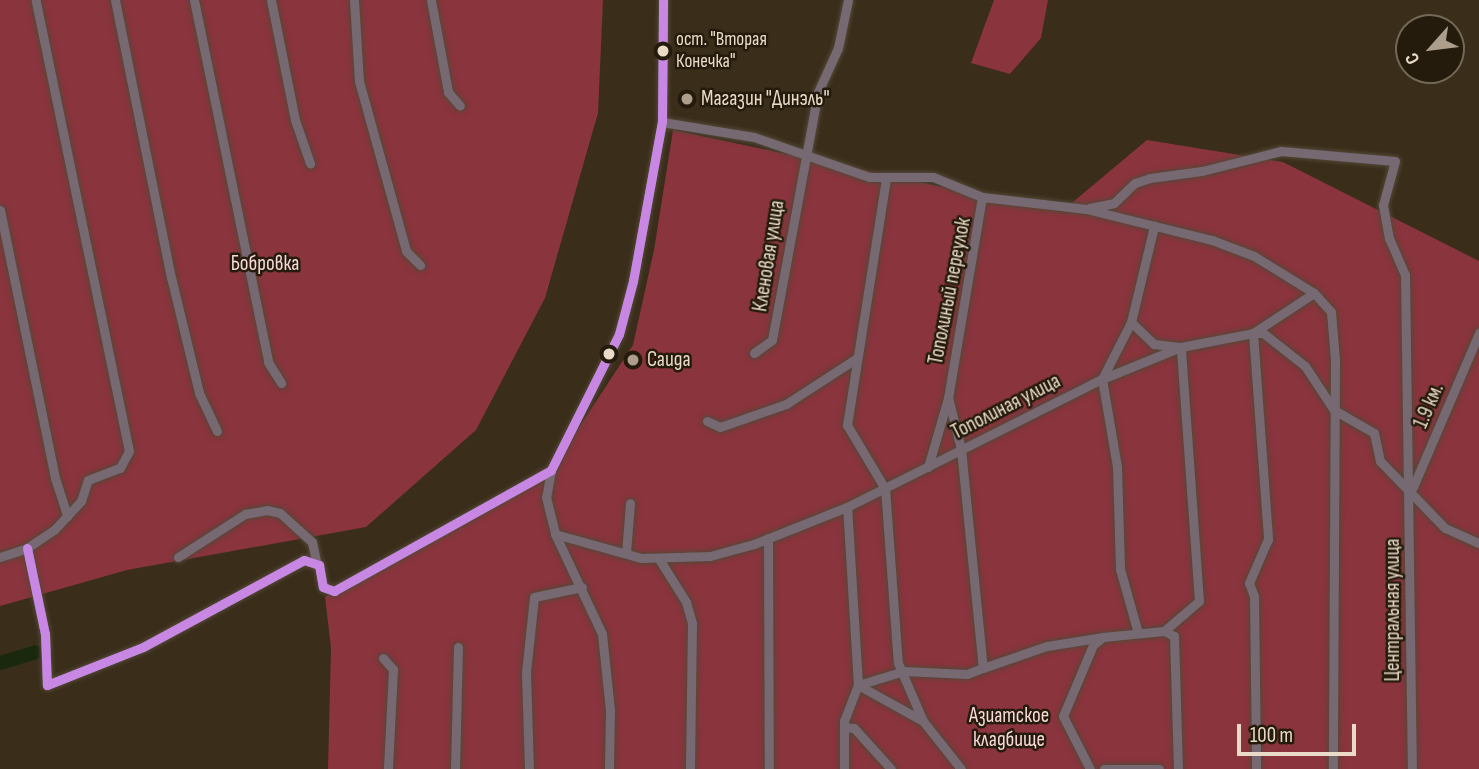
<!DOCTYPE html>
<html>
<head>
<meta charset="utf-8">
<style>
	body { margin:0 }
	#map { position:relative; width:1479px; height:769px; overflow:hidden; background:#3a2d1a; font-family:"Sofia Sans Condensed",sans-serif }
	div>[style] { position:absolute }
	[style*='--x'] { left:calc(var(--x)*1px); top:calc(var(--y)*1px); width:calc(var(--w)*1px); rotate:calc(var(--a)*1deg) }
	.green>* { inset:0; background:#8a343d }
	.river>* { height:14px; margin:-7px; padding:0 7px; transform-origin:7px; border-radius:7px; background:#1a290d }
	.roads { filter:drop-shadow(0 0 2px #534838) drop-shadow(0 0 2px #534838) }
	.minor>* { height:9px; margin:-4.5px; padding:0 4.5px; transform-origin:4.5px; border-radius:4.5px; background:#766972 }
	.bus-1>* { height:9px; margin:-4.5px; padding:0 4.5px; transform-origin:4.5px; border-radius:4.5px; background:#c787e3 }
	.dots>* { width:19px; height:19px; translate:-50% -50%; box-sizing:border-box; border:4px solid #251b0c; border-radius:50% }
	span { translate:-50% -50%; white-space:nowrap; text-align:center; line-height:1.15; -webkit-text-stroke:5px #251b0c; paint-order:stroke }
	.bus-label { font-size:19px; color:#e9dbc8 }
	.left { translate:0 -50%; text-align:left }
	.poi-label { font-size:21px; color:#e9dbc8 }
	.street-label { font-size:21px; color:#e9dbc8 }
	.park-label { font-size:21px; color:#f7d9da }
	.north { position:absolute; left:1395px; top:14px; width:70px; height:70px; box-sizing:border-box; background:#251b0c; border:2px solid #736857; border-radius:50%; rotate:242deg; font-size:19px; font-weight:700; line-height:28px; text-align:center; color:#e9dbc8 }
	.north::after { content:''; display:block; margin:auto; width:24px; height:32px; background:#ac9e8b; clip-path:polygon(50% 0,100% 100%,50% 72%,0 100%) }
	.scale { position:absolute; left:1237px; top:724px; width:119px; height:32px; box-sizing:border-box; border:4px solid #e9dbc8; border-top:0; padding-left:9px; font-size:21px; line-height:24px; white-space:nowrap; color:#e9dbc8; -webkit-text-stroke:5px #251b0c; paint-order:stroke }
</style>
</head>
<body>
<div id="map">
	<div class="green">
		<div style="clip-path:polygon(0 0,603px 0,598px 113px,545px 298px,476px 430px,366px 527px,127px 570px,0 606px)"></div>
		<div style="clip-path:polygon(994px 0,1048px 0,1041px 38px,1010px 74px,971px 63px)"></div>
		<div style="clip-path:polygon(673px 130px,1061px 212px,1147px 140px,1283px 162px,1479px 261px,1479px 769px,328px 769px,331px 648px,325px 597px,551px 470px,633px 345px,654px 250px)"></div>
	</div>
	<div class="river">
		<div style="--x:0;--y:663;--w:37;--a:-17"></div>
	</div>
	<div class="roads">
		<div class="minor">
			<div style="--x:115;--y:0;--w:283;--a:78.6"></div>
			<div style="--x:171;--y:277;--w:119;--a:76.4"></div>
			<div style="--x:199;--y:393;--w:42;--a:64.7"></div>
			<div style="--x:194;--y:0;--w:369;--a:78.4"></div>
			<div style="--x:268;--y:362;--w:25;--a:58"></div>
			<div style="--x:271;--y:0;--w:122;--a:78.7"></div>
			<div style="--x:295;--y:120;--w:46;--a:70.8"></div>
			<div style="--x:354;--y:0;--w:81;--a:86.5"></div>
			<div style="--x:359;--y:81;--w:176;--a:74.5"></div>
			<div style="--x:406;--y:251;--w:20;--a:45"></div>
			<div style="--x:431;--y:0;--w:94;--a:79.5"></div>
			<div style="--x:448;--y:92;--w:18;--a:49"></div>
			<div style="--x:662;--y:122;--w:93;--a:9.3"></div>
			<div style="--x:754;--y:137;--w:122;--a:19.2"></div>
			<div style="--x:869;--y:177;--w:64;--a:0"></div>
			<div style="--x:933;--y:177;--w:53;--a:22.2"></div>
			<div style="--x:982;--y:197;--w:105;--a:6.6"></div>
			<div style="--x:1086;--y:209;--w:130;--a:13.8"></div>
			<div style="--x:1212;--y:240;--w:45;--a:20.9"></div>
			<div style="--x:1254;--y:256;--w:70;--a:31.7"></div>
			<div style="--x:1314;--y:293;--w:25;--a:48"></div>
			<div style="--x:1331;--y:312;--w:48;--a:85.2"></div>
			<div style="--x:1335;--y:360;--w:409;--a:90.3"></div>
			<div style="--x:982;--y:197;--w:203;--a:99.6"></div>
			<div style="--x:948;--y:397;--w:54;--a:76"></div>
			<div style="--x:961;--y:449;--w:220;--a:84.3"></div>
			<div style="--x:983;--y:668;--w:68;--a:-19"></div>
			<div style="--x:1047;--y:646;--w:57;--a:-9.1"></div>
			<div style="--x:1089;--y:208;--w:25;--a:-11"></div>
			<div style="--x:1114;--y:203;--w:29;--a:-44"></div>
			<div style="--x:1135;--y:183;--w:16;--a:-18"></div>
			<div style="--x:1150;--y:178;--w:52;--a:-7.7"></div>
			<div style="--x:1202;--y:171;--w:81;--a:-14.2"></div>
			<div style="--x:1281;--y:151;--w:114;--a:5"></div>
			<div style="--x:1395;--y:161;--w:46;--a:105.3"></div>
			<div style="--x:1383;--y:205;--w:34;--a:80"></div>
			<div style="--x:1389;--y:238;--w:40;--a:66.6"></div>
			<div style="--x:1405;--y:275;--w:494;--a:89.2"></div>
			<div style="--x:0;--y:210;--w:274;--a:78.4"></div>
			<div style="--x:55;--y:478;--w:40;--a:72"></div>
			<div style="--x:1131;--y:322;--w:32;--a:44"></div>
			<div style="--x:1154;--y:344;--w:25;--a:7"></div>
			<div style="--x:1253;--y:333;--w:207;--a:85.8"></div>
			<div style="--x:1268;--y:539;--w:48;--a:113.4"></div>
			<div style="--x:1249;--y:583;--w:14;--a:69"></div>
			<div style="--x:1254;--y:596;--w:173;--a:89.3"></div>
			<div style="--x:1253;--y:333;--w:73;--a:-33.3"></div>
			<div style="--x:754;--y:353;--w:22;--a:-36"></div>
			<div style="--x:772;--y:340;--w:252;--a:-79.5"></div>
			<div style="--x:818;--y:92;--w:48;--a:-65.6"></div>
			<div style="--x:838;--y:48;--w:49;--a:-78.2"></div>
			<div style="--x:1102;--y:379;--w:89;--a:80.3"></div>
			<div style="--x:1117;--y:467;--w:102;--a:88.3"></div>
			<div style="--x:1120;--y:569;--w:66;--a:74.3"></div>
			<div style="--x:1102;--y:379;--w:64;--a:-63"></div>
			<div style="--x:1131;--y:322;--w:99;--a:-76.5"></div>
			<div style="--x:707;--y:421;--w:14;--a:25"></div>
			<div style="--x:720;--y:427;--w:70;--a:-19.2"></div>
			<div style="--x:786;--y:404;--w:85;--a:-32.9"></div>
			<div style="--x:928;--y:467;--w:72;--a:-73.8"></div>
			<div style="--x:551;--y:470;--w:27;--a:100"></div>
			<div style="--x:546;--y:497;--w:38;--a:76"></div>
			<div style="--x:555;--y:534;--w:110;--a:64.8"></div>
			<div style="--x:602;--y:634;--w:76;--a:84"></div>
			<div style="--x:610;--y:710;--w:59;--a:91"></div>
			<div style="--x:884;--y:487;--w:72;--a:-120.8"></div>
			<div style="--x:847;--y:425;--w:249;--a:-81"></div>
			<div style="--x:1413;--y:487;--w:168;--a:-66.8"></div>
			<div style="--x:885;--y:488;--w:175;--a:85.8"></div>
			<div style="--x:898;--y:663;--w:63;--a:66.7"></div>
			<div style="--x:923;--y:721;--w:61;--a:51.6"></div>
			<div style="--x:555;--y:534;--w:89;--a:15.6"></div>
			<div style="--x:641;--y:558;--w:69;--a:-1.7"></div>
			<div style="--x:710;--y:556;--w:46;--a:-15.3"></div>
			<div style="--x:754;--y:544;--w:100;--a:-21.7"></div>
			<div style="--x:847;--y:507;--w:285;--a:-26.7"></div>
			<div style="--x:1102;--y:379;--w:85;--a:-22.1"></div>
			<div style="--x:1181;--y:347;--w:73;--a:-11"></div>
			<div style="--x:1253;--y:333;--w:10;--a:0"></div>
			<div style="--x:1263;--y:333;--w:53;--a:38.2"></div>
			<div style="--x:1305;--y:366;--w:53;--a:56.6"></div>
			<div style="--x:1334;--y:410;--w:46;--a:29.9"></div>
			<div style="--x:1374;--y:433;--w:29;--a:78"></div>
			<div style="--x:1380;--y:461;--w:93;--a:45.9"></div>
			<div style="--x:1445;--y:528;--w:37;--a:24"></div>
			<div style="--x:768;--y:538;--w:231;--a:89.8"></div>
			<div style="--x:27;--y:548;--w:88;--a:78.2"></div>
			<div style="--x:45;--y:634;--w:51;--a:87.8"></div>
			<div style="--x:47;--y:685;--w:103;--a:-21.6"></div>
			<div style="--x:143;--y:647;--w:183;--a:-28.4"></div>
			<div style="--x:304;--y:560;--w:16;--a:18"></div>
			<div style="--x:319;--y:565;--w:22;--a:80"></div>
			<div style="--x:323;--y:587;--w:12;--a:20"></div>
			<div style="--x:334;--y:591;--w:248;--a:-29.1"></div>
			<div style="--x:551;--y:470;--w:152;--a:-63.4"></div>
			<div style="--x:619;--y:334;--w:55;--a:-75.2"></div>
			<div style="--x:633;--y:281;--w:162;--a:-79.7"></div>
			<div style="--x:662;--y:122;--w:122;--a:-89.5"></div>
			<div style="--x:626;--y:553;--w:50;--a:-85.4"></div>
			<div style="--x:0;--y:557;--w:28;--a:-18"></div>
			<div style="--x:27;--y:548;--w:32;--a:-34"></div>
			<div style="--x:54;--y:530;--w:40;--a:-47"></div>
			<div style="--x:81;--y:501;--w:22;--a:-72"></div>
			<div style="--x:88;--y:480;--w:34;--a:-21"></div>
			<div style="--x:120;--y:468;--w:19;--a:-62"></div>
			<div style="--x:129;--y:451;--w:460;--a:-101.7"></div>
			<div style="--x:178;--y:557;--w:80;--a:-32.7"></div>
			<div style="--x:245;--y:514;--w:22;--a:-10"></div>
			<div style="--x:267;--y:510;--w:13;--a:13"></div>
			<div style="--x:280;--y:513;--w:43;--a:42.2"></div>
			<div style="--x:312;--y:542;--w:19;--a:78"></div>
			<div style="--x:659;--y:559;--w:51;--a:57.9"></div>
			<div style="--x:686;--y:602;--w:22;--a:74"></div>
			<div style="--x:692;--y:623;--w:146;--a:90.8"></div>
			<div style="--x:383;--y:658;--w:15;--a:48"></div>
			<div style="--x:393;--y:669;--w:100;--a:92.9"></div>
			<div style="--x:923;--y:721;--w:74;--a:-151"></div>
			<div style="--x:858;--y:685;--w:48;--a:-16.9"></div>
			<div style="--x:904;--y:671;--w:63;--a:2.7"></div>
			<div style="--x:967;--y:674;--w:17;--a:-21"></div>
			<div style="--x:844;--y:727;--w:10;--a:6"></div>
			<div style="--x:854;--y:728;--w:55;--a:47.9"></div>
			<div style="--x:455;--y:769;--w:122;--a:-88.6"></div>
			<div style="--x:529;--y:769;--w:97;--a:-91.8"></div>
			<div style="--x:526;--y:672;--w:75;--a:-83.9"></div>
			<div style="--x:534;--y:597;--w:49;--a:-11.8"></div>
			<div style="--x:844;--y:769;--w:48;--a:-90"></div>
			<div style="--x:844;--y:721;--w:39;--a:-69"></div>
			<div style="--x:858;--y:685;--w:178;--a:-93.5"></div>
			<div style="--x:1090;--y:769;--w:59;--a:-117"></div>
			<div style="--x:1063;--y:716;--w:77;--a:-67.1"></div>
			<div style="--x:1093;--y:645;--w:13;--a:-39"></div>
			<div style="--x:1103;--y:637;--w:61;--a:-5.6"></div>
			<div style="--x:1104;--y:769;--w:55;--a:0"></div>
			<div style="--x:1178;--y:769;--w:133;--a:-91.7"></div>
			<div style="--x:1174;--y:636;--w:11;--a:-153"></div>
			<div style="--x:1164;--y:631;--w:46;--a:-40.6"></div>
			<div style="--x:1199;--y:601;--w:255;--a:-94.1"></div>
		</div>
	</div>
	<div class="bus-1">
		<div style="--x:27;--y:548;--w:88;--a:78.2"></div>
		<div style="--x:45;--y:634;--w:51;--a:87.8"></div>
		<div style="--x:47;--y:685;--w:103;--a:-21.6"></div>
		<div style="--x:143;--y:647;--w:183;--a:-28.4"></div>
		<div style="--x:304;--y:560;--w:16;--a:18"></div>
		<div style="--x:319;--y:565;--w:22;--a:80"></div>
		<div style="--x:323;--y:587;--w:12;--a:20"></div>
		<div style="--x:334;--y:591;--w:248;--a:-29.1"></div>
		<div style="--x:551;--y:470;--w:152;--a:-63.4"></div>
		<div style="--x:619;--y:334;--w:55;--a:-75.2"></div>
		<div style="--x:633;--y:281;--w:162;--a:-79.7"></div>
		<div style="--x:662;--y:122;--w:122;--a:-89.5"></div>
	</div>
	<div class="dots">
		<div style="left:663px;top:51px;background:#e9dbc8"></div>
		<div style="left:687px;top:99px;background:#ac9e8b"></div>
		<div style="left:609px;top:354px;background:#e9dbc8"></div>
		<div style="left:633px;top:360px;background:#ac9e8b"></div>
	</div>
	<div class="bus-label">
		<span class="left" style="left:676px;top:51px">ост. "Вторая<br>Конечка"</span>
	</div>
	<div class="poi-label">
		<span class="left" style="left:701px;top:99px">Магазин "Динэль"</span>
		<span class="left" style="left:647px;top:360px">Саида</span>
	</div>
	<div class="street-label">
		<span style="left:769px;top:256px;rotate:-81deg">Кленовая улица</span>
		<span style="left:950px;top:291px;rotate:-79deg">Тополиный переулок</span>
		<span style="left:1429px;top:406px;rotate:-67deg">1.9 км.</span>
		<span style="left:1006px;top:407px;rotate:-27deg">Тополиная улица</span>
		<span style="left:1393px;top:610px;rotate:-90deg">Центральная улица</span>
	</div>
	<div class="park-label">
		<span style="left:265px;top:264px">Бобровка</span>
		<span style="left:1009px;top:728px">Азиатское<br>кладбище</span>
	</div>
	<div class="north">С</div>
	<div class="scale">100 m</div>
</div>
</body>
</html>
